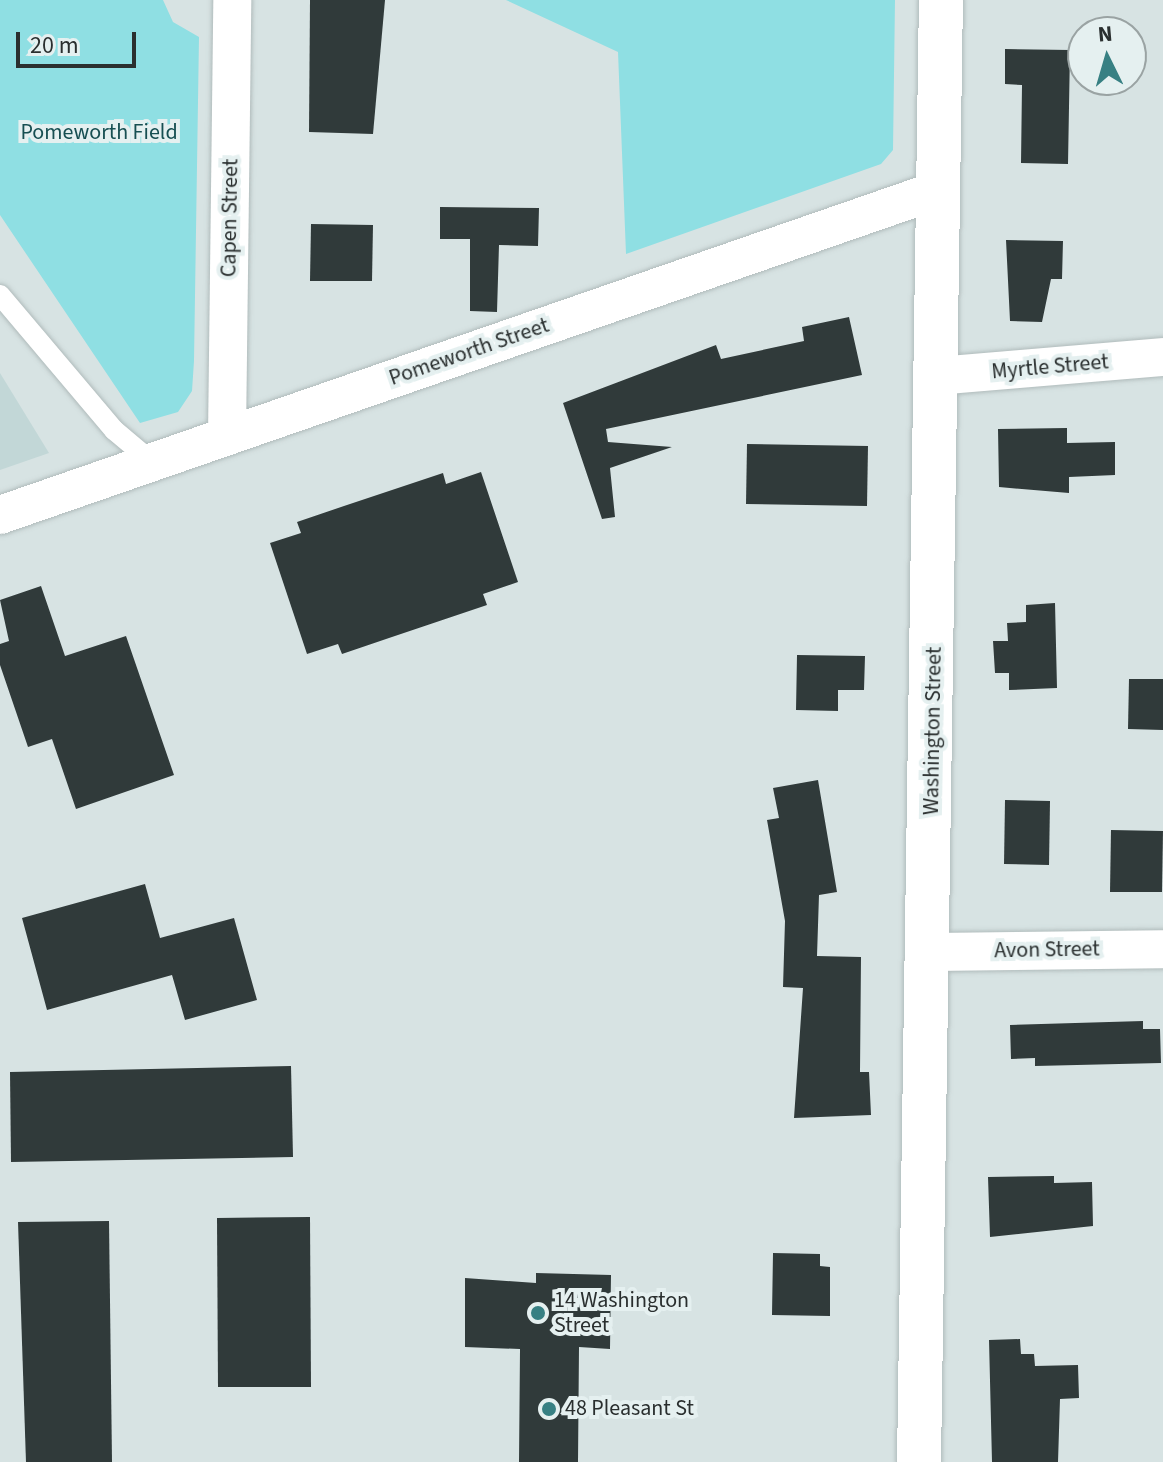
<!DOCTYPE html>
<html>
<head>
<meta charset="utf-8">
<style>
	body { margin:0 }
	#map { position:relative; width:1163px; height:1462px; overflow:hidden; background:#d7e3e3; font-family:"Source Sans 3",sans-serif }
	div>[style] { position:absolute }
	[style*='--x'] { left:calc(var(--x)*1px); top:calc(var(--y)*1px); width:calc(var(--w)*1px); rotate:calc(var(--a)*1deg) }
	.built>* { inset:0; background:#c2d7d7 }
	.green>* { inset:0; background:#8fdfe3 }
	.building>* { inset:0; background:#303a3a }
	.roads { filter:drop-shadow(0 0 2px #b0bbbb) drop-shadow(0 0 2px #b0bbbb) }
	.lane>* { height:20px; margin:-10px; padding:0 10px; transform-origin:10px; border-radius:10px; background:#fff }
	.street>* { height:38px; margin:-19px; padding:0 19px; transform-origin:19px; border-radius:19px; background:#fff }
	.secondary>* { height:44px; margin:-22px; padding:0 22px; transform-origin:22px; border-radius:22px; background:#fff }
	.dots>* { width:22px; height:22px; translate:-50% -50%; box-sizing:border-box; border:4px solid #e5f0f0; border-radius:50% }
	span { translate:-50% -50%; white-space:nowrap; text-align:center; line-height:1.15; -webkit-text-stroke:8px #e5f0f0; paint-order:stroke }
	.park-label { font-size:22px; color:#174f52 }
	.street-label { font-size:22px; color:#2a2f2f }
	.poi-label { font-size:22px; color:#2a2f2f }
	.left { translate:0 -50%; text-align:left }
	.north { position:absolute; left:1067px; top:16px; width:80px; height:80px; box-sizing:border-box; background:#e5f0f0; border:2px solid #9aa3a3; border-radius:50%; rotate:355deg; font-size:22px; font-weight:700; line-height:32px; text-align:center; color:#2a2f2f }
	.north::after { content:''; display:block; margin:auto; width:28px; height:36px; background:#378083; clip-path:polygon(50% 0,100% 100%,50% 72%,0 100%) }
	.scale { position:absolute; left:16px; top:32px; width:120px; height:36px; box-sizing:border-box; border:4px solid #2a2f2f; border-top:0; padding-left:10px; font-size:24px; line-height:28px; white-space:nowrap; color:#2a2f2f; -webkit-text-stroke:6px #e5f0f0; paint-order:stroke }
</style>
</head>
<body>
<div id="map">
	<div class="built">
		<div style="clip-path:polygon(0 373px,49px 453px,0 470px)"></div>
	</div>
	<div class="green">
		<div style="clip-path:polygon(0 0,163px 0,173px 22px,199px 37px,194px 361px,192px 391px,178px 412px,140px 423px,0 215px)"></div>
		<div style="clip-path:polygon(506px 0,895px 0,893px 150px,881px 164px,626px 254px,618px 52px)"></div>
	</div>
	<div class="building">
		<div style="clip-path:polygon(310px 0,385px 0,373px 134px,309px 132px)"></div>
		<div style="clip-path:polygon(1005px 49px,1070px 50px,1068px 164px,1021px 163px,1022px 85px,1005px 84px)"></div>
		<div style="clip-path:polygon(440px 207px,539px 208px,538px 246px,499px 245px,497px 312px,470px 311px,470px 239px,440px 239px)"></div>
		<div style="clip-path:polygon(311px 224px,373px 225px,372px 281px,310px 281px)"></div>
		<div style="clip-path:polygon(1006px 240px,1063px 241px,1062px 279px,1051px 279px,1042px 322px,1010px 321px)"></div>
		<div style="clip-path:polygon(849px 317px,862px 375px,606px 429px,608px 442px,672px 447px,610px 468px,615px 517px,602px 519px,563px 403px,716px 345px,721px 359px,804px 341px,802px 327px)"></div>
		<div style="clip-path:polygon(1067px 428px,1067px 443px,1115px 442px,1115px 475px,1069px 477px,1069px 493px,999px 487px,998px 429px)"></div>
		<div style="clip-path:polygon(747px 444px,868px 446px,867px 506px,746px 504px)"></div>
		<div style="clip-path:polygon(481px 472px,518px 582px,483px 594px,487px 605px,389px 638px,342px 654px,338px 644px,307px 654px,270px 543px,301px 533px,297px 522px,344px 506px,443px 473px,446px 484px)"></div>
		<div style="clip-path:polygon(41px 586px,65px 656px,126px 636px,174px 775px,76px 809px,52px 739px,28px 747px,0 665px,0 644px,9px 641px,0 600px)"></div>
		<div style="clip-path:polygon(1055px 603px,1057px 688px,1009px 690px,1009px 673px,995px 673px,993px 641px,1008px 641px,1007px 623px,1026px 622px,1026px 605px)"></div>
		<div style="clip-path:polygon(797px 655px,865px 656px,864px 690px,838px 690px,838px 711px,796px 710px)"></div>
		<div style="clip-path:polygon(1129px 679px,1163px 679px,1163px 730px,1128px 729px)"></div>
		<div style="clip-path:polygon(818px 780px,837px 892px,819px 895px,817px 956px,861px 957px,860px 1072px,869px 1072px,871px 1115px,794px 1118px,803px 988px,783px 987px,785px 921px,767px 820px,779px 818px,773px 788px)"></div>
		<div style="clip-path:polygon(1005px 800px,1050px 801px,1049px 865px,1004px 864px)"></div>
		<div style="clip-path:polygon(1111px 830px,1163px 831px,1162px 892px,1110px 892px)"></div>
		<div style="clip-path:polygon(145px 884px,160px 938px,234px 918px,257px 1000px,185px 1020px,172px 975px,47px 1010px,22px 918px)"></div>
		<div style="clip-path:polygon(1143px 1021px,1143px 1029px,1160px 1029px,1161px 1063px,1035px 1066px,1035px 1058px,1011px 1059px,1010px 1025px)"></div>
		<div style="clip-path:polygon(291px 1066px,293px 1157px,11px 1162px,10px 1072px)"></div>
		<div style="clip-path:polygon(1054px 1176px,1054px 1183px,1092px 1182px,1093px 1226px,990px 1237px,988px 1177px)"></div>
		<div style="clip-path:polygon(310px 1217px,311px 1387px,218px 1387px,217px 1218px)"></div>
		<div style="clip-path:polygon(109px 1221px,112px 1462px,26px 1462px,18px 1222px)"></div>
		<div style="clip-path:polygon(773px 1253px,820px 1254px,820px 1266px,830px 1267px,830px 1316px,772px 1315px)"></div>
		<div style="clip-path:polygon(536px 1273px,611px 1275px,610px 1349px,579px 1347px,578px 1462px,519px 1462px,520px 1349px,465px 1347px,465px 1278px,536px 1283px)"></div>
		<div style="clip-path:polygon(1020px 1339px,1021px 1354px,1034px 1354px,1035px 1366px,1078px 1365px,1079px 1398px,1060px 1399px,1058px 1462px,992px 1462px,989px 1340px)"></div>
	</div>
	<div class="roads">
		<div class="lane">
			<div style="--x:0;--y:295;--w:177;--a:49.8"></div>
			<div style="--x:114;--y:430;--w:50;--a:40.1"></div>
		</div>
		<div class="street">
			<div style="--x:936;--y:376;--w:228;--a:-4.8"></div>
			<div style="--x:227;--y:436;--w:436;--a:-89.3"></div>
			<div style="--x:0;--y:515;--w:993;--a:-19.11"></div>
			<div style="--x:931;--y:952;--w:232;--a:-0.7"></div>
		</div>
		<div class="secondary">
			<div style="--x:919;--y:1462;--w:1462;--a:-89.14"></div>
		</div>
	</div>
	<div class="dots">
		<div style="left:538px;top:1313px;background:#378083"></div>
		<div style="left:549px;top:1409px;background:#378083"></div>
	</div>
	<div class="park-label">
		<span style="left:99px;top:133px">Pomeworth Field</span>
	</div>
	<div class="street-label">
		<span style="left:230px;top:218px;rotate:-89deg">Capen Street</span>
		<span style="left:469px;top:352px;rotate:-19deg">Pomeworth Street</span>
		<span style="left:1050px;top:367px;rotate:-5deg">Myrtle Street</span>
		<span style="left:933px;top:731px;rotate:-89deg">Washington Street</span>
		<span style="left:1047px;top:950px;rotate:-1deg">Avon Street</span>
	</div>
	<div class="poi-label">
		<span class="left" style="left:554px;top:1313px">14 Washington<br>Street</span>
		<span class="left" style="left:565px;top:1409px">48 Pleasant St</span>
	</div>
	<div class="north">N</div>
	<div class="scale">20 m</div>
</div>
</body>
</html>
